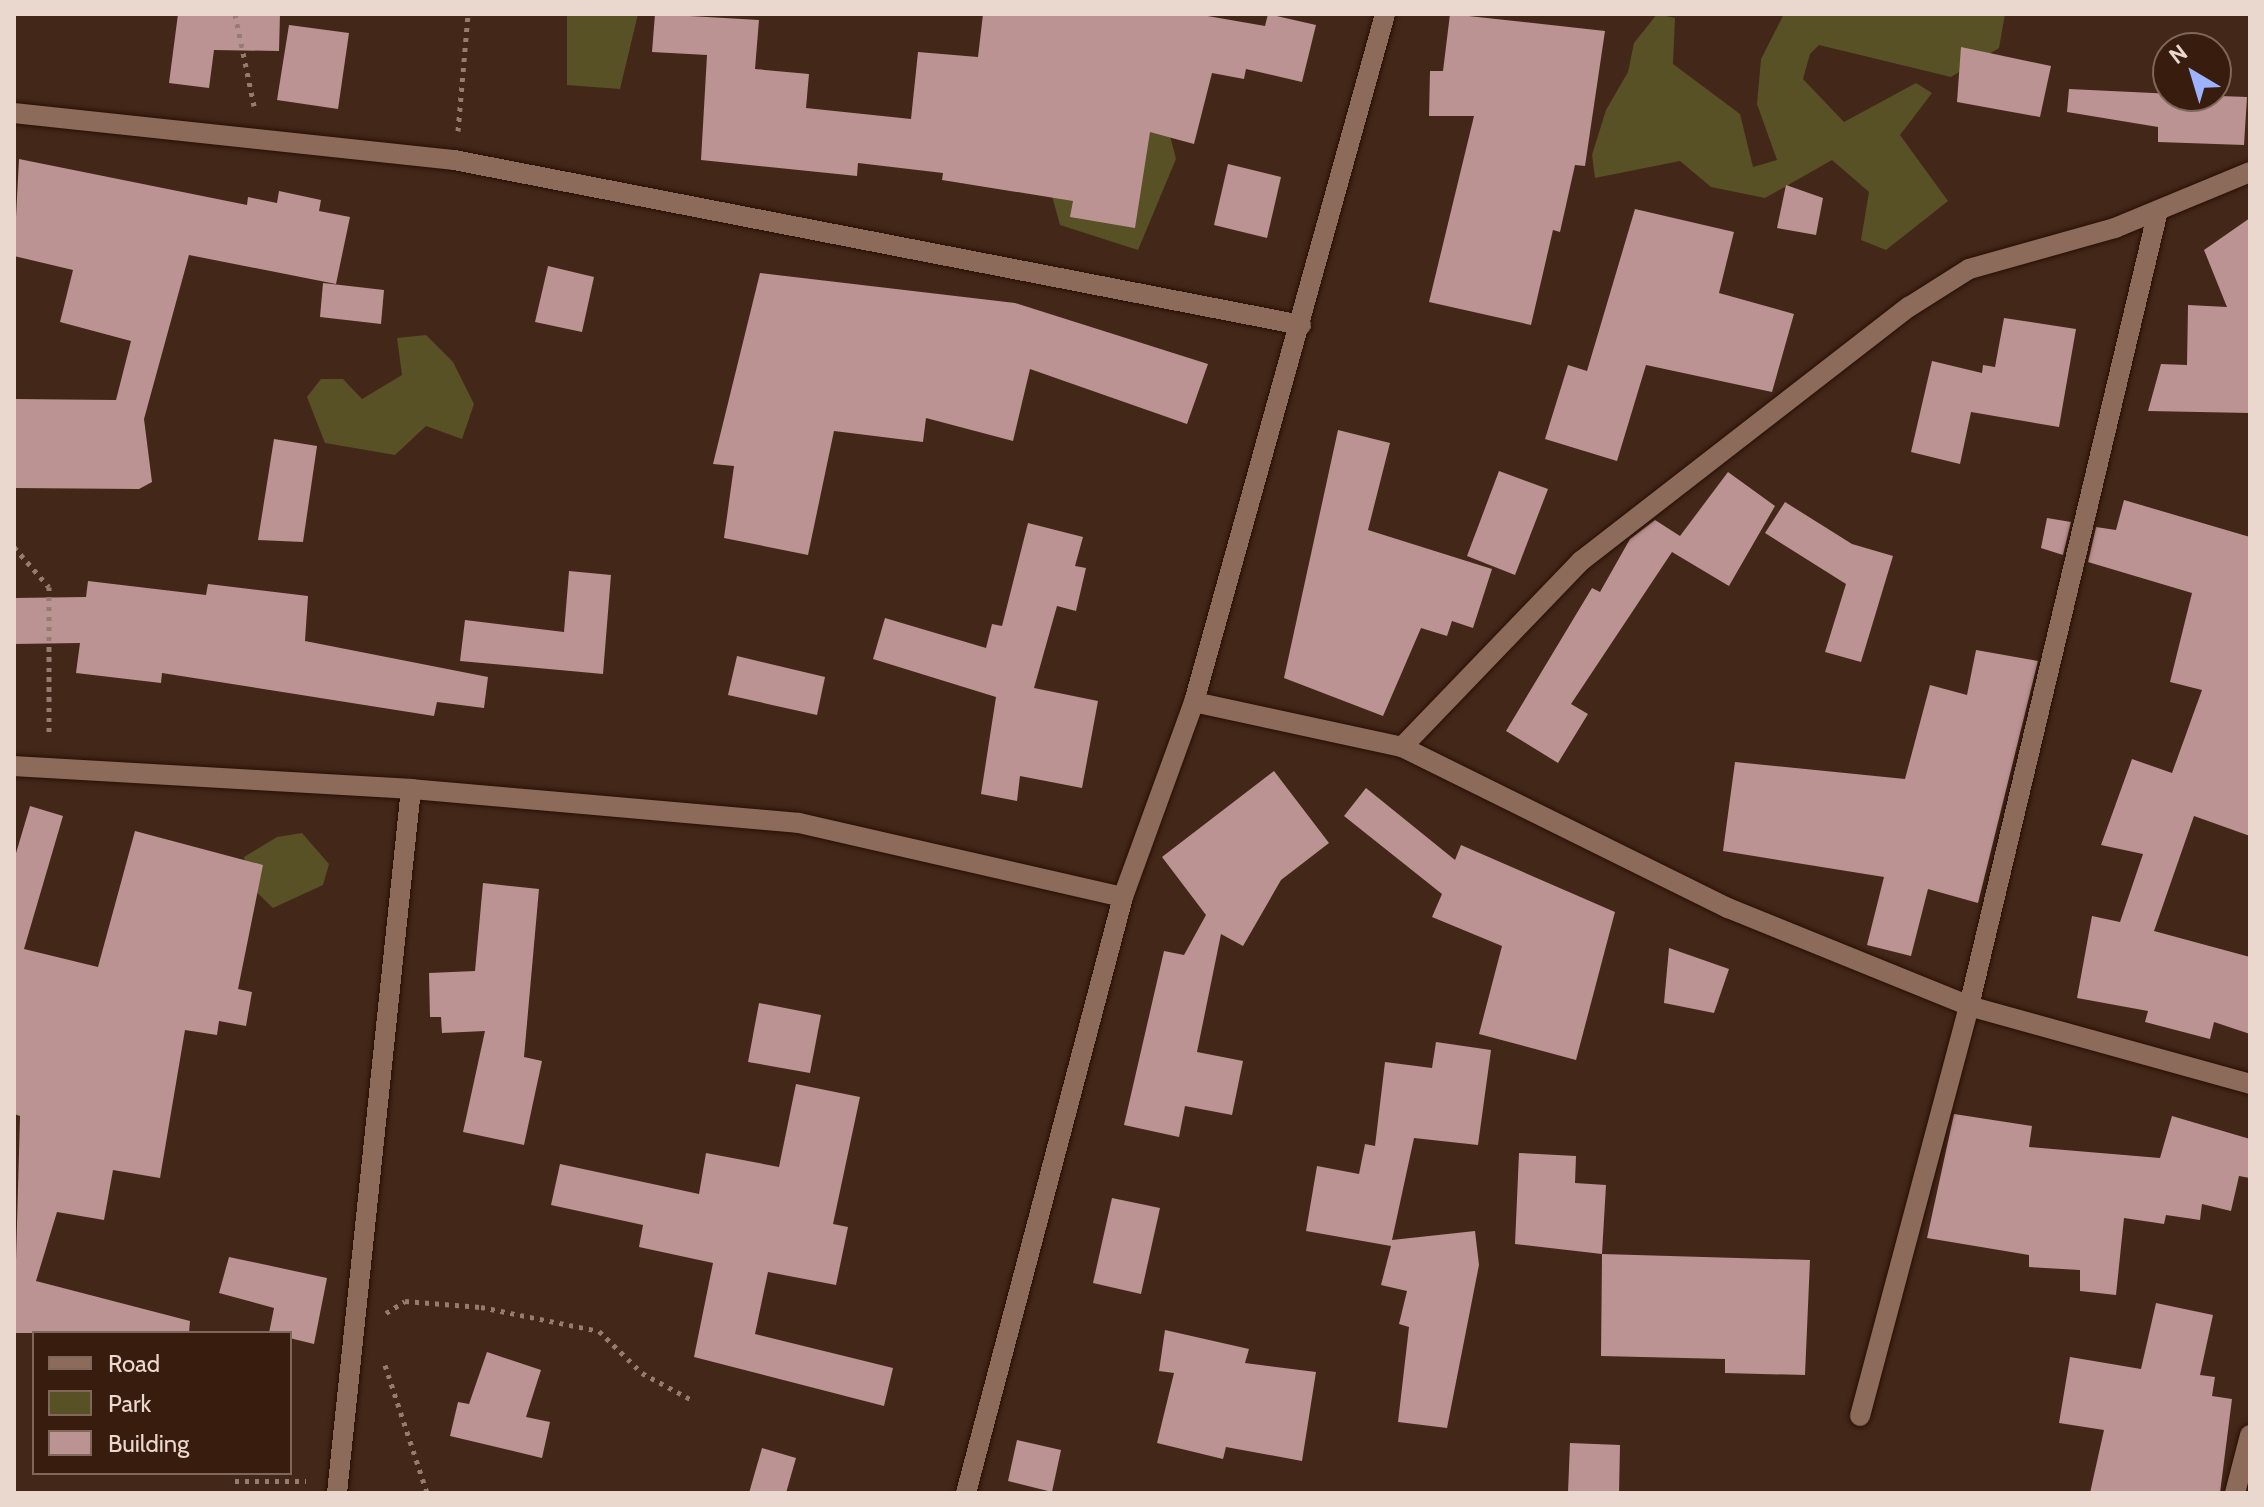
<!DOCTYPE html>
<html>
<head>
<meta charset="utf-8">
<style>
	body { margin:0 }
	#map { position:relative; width:2264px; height:1507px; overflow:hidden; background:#432719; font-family:Cabin,sans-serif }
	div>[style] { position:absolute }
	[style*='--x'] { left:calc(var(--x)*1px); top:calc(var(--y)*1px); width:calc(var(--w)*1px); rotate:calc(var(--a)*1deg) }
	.green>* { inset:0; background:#575125 }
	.building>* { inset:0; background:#bb9392 }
	.path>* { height:5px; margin-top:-2.5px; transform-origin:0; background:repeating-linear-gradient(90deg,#947c71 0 4px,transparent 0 10px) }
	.roads { filter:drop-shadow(0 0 2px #280f03) drop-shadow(0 0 2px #280f03) }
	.street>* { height:20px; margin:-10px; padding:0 10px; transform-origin:10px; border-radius:10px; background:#8c6b5b }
	.secondary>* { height:20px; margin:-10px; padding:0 10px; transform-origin:10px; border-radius:10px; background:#8c6b5b }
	span { translate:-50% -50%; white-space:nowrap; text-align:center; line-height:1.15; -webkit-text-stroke:8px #381d0f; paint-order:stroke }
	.frame { position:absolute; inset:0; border:16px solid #ead7ce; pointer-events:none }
	.legend { position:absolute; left:32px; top:1331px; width:260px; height:144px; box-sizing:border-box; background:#381d0f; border:2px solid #7f675b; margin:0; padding:10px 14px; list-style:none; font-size:24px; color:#ead7ce }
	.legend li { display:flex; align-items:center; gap:16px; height:40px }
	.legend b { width:40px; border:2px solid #7f675b }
	.north { position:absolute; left:2152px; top:32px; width:80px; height:80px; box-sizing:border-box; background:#381d0f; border:2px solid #7f675b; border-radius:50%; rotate:322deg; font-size:22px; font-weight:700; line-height:32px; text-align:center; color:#ead7ce }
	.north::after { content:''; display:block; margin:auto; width:28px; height:36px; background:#9eb3fd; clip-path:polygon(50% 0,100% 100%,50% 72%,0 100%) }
</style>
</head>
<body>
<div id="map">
	<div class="green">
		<div style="clip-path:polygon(567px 14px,638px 14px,620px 89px,567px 85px)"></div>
		<div style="clip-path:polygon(1657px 14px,1675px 18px,1673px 64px,1740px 114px,1753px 167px,1777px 160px,1757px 104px,1761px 59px,1784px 14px,2005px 14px,1999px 48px,1951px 77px,1819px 45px,1810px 54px,1803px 79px,1844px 122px,1916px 83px,1932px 93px,1900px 135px,1948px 201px,1886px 250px,1861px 240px,1869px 192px,1832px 160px,1765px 198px,1711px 187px,1680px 161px,1595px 178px,1592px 155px,1606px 110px,1628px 72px,1634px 43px)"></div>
		<div style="clip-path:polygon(1164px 112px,1176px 159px,1138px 250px,1060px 225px,1041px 156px)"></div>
		<div style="clip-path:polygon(426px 335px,453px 362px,474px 404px,462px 439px,426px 426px,395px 455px,325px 443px,307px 397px,321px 379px,343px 379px,362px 399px,402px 375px,397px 338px)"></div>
		<div style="clip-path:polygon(302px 833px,329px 864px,323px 885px,273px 908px,247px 883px,244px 857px,277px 837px)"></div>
	</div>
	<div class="building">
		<div style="clip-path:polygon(178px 14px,280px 14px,279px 51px,214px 50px,209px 88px,169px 83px)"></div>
		<div style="clip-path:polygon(655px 14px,759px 20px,755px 69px,809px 74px,806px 108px,911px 119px,918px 52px,978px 57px,983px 14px,1196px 14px,1265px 26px,1268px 14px,1316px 25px,1302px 82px,1246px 69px,1244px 79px,1212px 73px,1194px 144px,1150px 132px,1135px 228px,1070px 217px,1073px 201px,942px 180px,943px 173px,858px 163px,857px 176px,701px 160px,707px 55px,652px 52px)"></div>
		<div style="clip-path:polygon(1450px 14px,1605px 31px,1585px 166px,1575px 165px,1560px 232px,1553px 230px,1531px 325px,1429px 302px,1474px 116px,1429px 116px,1430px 71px,1443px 71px)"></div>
		<div style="clip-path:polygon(289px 25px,349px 33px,338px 109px,277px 100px)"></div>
		<div style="clip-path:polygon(1961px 47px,2051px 66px,2040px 117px,1957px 102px)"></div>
		<div style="clip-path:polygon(2216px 62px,2223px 63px,2220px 96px,2247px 97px,2244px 145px,2158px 142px,2158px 127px,2067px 112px,2069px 89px,2216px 96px)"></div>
		<div style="clip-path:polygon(19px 159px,247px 205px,248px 197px,277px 203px,279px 191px,321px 200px,319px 211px,350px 217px,336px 284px,189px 255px,144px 419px,152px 482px,139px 489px,14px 488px,14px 399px,116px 400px,131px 341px,60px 322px,73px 270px,14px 256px)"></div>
		<div style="clip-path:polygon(1228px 164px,1281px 177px,1267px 238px,1214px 225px)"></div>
		<div style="clip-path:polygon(1786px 185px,1823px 198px,1816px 235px,1777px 228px)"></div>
		<div style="clip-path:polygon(1635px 209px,1734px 232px,1719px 293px,1794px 314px,1772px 392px,1646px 365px,1617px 461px,1545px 439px,1568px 365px,1587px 371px)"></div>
		<div style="clip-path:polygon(2250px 218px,2250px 413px,2148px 411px,2161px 364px,2187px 365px,2188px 305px,2227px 307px,2204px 250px)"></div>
		<div style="clip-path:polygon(548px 266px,594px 277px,582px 332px,535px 322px)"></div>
		<div style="clip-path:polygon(760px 273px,1015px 303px,1208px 364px,1187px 424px,1030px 369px,1013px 441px,926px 418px,923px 442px,834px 431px,808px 555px,724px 538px,734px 466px,713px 464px)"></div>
		<div style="clip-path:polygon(323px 283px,384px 290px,381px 324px,320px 317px)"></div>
		<div style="clip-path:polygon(2004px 318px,2076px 329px,2059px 427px,1971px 412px,1960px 464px,1911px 452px,1932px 361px,1982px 373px,1983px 365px,1995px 367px)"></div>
		<div style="clip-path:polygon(1338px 430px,1390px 443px,1368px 530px,1492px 569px,1473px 628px,1452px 621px,1447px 636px,1421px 628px,1383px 716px,1284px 678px)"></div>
		<div style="clip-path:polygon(274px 439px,317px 446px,303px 542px,258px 540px)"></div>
		<div style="clip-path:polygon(1499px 471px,1548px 489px,1515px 575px,1467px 556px)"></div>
		<div style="clip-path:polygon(1728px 472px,1775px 506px,1729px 586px,1672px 552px,1571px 704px,1588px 714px,1558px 763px,1506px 731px,1592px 588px,1600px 592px,1630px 539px,1655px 520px,1680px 536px)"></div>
		<div style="clip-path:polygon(2124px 500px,2250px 537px,2250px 836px,2194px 816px,2154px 931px,2250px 957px,2250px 1034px,2214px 1022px,2210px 1039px,2145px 1022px,2148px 1011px,2077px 998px,2092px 916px,2120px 922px,2143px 854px,2101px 845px,2132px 759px,2172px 773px,2202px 690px,2170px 682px,2192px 593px,2088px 562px,2096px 527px,2116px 530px)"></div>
		<div style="clip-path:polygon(1785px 502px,1852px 544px,1893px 556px,1861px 662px,1825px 652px,1846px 584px,1765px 533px)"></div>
		<div style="clip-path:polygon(2047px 518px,2071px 522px,2063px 555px,2041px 548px)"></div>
		<div style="clip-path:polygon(1028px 523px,1083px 537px,1075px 566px,1086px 568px,1076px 611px,1057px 606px,1034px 688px,1098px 701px,1082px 788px,1020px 776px,1017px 801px,981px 794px,996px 697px,873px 659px,885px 618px,986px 648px,992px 624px,1002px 626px)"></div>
		<div style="clip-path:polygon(569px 571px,611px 575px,603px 674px,460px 661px,465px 620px,564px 632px)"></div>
		<div style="clip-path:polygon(88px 581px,206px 595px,208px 584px,308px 596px,305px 641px,488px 677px,484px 708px,437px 702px,434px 716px,162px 673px,161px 683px,76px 673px,80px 643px,14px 644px,14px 598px,86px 597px)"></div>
		<div style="clip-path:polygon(1976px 650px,2038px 661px,1978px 903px,1928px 889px,1911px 956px,1867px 945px,1884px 877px,1723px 851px,1735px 762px,1905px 779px,1930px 685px,1967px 695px)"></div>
		<div style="clip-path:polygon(737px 656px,825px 677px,817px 715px,728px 695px)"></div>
		<div style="clip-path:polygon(1274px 771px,1329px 843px,1281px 880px,1243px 946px,1221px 934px,1197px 1052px,1243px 1061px,1232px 1115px,1185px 1106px,1179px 1137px,1124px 1125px,1164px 951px,1184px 955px,1206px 915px,1162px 857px)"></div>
		<div style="clip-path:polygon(1366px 788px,1455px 860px,1461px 845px,1615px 912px,1576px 1060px,1479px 1034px,1502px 946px,1432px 917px,1442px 894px,1344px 816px)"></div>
		<div style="clip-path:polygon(30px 806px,63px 816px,24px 949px,98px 967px,135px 831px,263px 865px,238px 989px,252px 992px,246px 1026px,219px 1021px,217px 1035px,185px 1030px,160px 1178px,113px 1170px,104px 1220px,57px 1212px,36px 1281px,190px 1321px,189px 1333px,14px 1333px,20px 1116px,14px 1114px,14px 860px)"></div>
		<div style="clip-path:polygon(483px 883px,539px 889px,524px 1057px,542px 1061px,524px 1145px,463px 1132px,485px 1031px,442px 1033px,441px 1017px,430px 1017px,429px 973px,475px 971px)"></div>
		<div style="clip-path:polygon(1669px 948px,1729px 969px,1714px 1013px,1664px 1003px)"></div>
		<div style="clip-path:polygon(759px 1003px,821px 1015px,810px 1073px,748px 1062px)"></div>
		<div style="clip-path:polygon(1436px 1042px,1491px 1050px,1478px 1145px,1414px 1138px,1392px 1240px,1475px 1231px,1479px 1265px,1447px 1428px,1398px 1422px,1409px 1327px,1399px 1324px,1407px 1291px,1381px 1285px,1391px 1246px,1306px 1231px,1317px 1166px,1359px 1174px,1365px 1144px,1375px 1146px,1385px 1062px,1432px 1068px)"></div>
		<div style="clip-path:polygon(796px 1084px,860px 1097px,833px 1224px,848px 1227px,836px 1285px,768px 1272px,755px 1334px,893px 1368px,884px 1406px,694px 1357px,713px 1263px,639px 1247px,643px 1225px,551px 1205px,560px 1164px,699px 1194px,706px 1153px,779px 1167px)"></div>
		<div style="clip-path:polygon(1954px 1114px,2032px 1126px,2029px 1147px,2160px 1158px,2172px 1116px,2250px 1139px,2250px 1178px,2239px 1176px,2231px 1211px,2202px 1204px,2200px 1220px,2166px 1215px,2164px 1224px,2124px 1218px,2116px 1295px,2080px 1291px,2080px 1270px,2029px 1267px,2029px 1255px,1927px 1238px)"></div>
		<div style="clip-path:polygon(1519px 1153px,1576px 1156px,1575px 1183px,1606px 1185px,1602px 1254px,1515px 1244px)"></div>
		<div style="clip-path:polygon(1112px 1198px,1160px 1208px,1141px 1294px,1093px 1283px)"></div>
		<div style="clip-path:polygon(1602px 1254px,1810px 1260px,1805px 1375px,1725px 1373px,1725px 1359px,1601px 1356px)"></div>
		<div style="clip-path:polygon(229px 1257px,327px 1278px,314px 1344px,269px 1333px,274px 1308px,219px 1293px)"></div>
		<div style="clip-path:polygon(2156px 1303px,2213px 1315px,2200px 1375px,2215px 1377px,2212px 1396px,2232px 1399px,2220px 1493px,2090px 1493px,2104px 1430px,2059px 1423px,2070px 1357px,2141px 1369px)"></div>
		<div style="clip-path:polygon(1165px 1330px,1249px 1349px,1245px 1363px,1316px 1372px,1302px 1461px,1226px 1447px,1223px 1459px,1157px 1443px,1174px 1373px,1159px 1371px)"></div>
		<div style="clip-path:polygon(487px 1352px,541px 1370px,526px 1417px,550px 1422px,542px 1458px,450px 1436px,458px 1402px,469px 1404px)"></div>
		<div style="clip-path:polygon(1017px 1440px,1061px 1450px,1052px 1492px,1008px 1481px)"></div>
		<div style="clip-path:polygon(1570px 1443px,1620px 1445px,1619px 1493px,1568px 1493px)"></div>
		<div style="clip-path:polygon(762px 1448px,796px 1458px,786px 1493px,749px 1493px)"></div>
	</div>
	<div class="path">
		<div style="--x:235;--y:14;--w:94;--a:78.3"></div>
		<div style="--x:458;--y:131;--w:117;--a:-85.1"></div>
		<div style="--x:14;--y:547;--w:53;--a:48.8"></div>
		<div style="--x:49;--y:587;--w:150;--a:90"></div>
		<div style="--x:386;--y:1313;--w:22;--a:-32"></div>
		<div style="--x:405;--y:1301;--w:76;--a:4.5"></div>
		<div style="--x:481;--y:1307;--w:120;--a:11.5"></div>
		<div style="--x:599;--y:1331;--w:60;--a:44.3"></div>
		<div style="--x:642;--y:1373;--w:55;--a:28.4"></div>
		<div style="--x:385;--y:1365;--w:135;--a:71.8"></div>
		<div style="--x:235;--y:1481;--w:71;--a:0"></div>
	</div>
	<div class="roads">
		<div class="street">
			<div style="--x:14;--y:113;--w:443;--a:6.1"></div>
			<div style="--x:454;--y:160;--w:863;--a:11.02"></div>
			<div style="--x:1194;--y:702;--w:213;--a:12.2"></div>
			<div style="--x:1402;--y:747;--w:364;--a:26.3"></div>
			<div style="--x:1728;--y:908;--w:260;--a:22.1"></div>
			<div style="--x:1969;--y:1006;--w:292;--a:15.5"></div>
			<div style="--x:1402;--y:747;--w:258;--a:-46.1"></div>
			<div style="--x:1581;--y:561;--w:415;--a:-37.8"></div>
			<div style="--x:1909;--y:307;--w:71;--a:-32.3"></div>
			<div style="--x:1969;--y:269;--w:152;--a:-15.7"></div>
			<div style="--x:2115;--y:228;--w:146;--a:-22.5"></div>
			<div style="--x:14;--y:766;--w:398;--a:3.3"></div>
			<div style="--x:411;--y:789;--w:389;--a:5"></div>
			<div style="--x:799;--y:823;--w:332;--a:12.9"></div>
			<div style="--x:1860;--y:1416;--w:424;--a:-75.1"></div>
			<div style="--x:1969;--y:1006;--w:817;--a:-76.63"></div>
			<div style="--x:337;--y:1493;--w:708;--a:-84"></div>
			<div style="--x:2235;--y:1493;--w:60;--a:-75.5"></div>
		</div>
		<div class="secondary">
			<div style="--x:966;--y:1493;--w:616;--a:-75.24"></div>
			<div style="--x:1123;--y:897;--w:208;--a:-70"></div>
			<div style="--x:1194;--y:702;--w:714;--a:-74.48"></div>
		</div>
	</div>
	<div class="frame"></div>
	<ul class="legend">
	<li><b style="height:10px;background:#8c6b5b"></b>Road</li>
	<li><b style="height:22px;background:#575125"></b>Park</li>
	<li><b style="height:22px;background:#bb9392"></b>Building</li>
	</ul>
	<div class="north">N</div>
</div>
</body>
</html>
